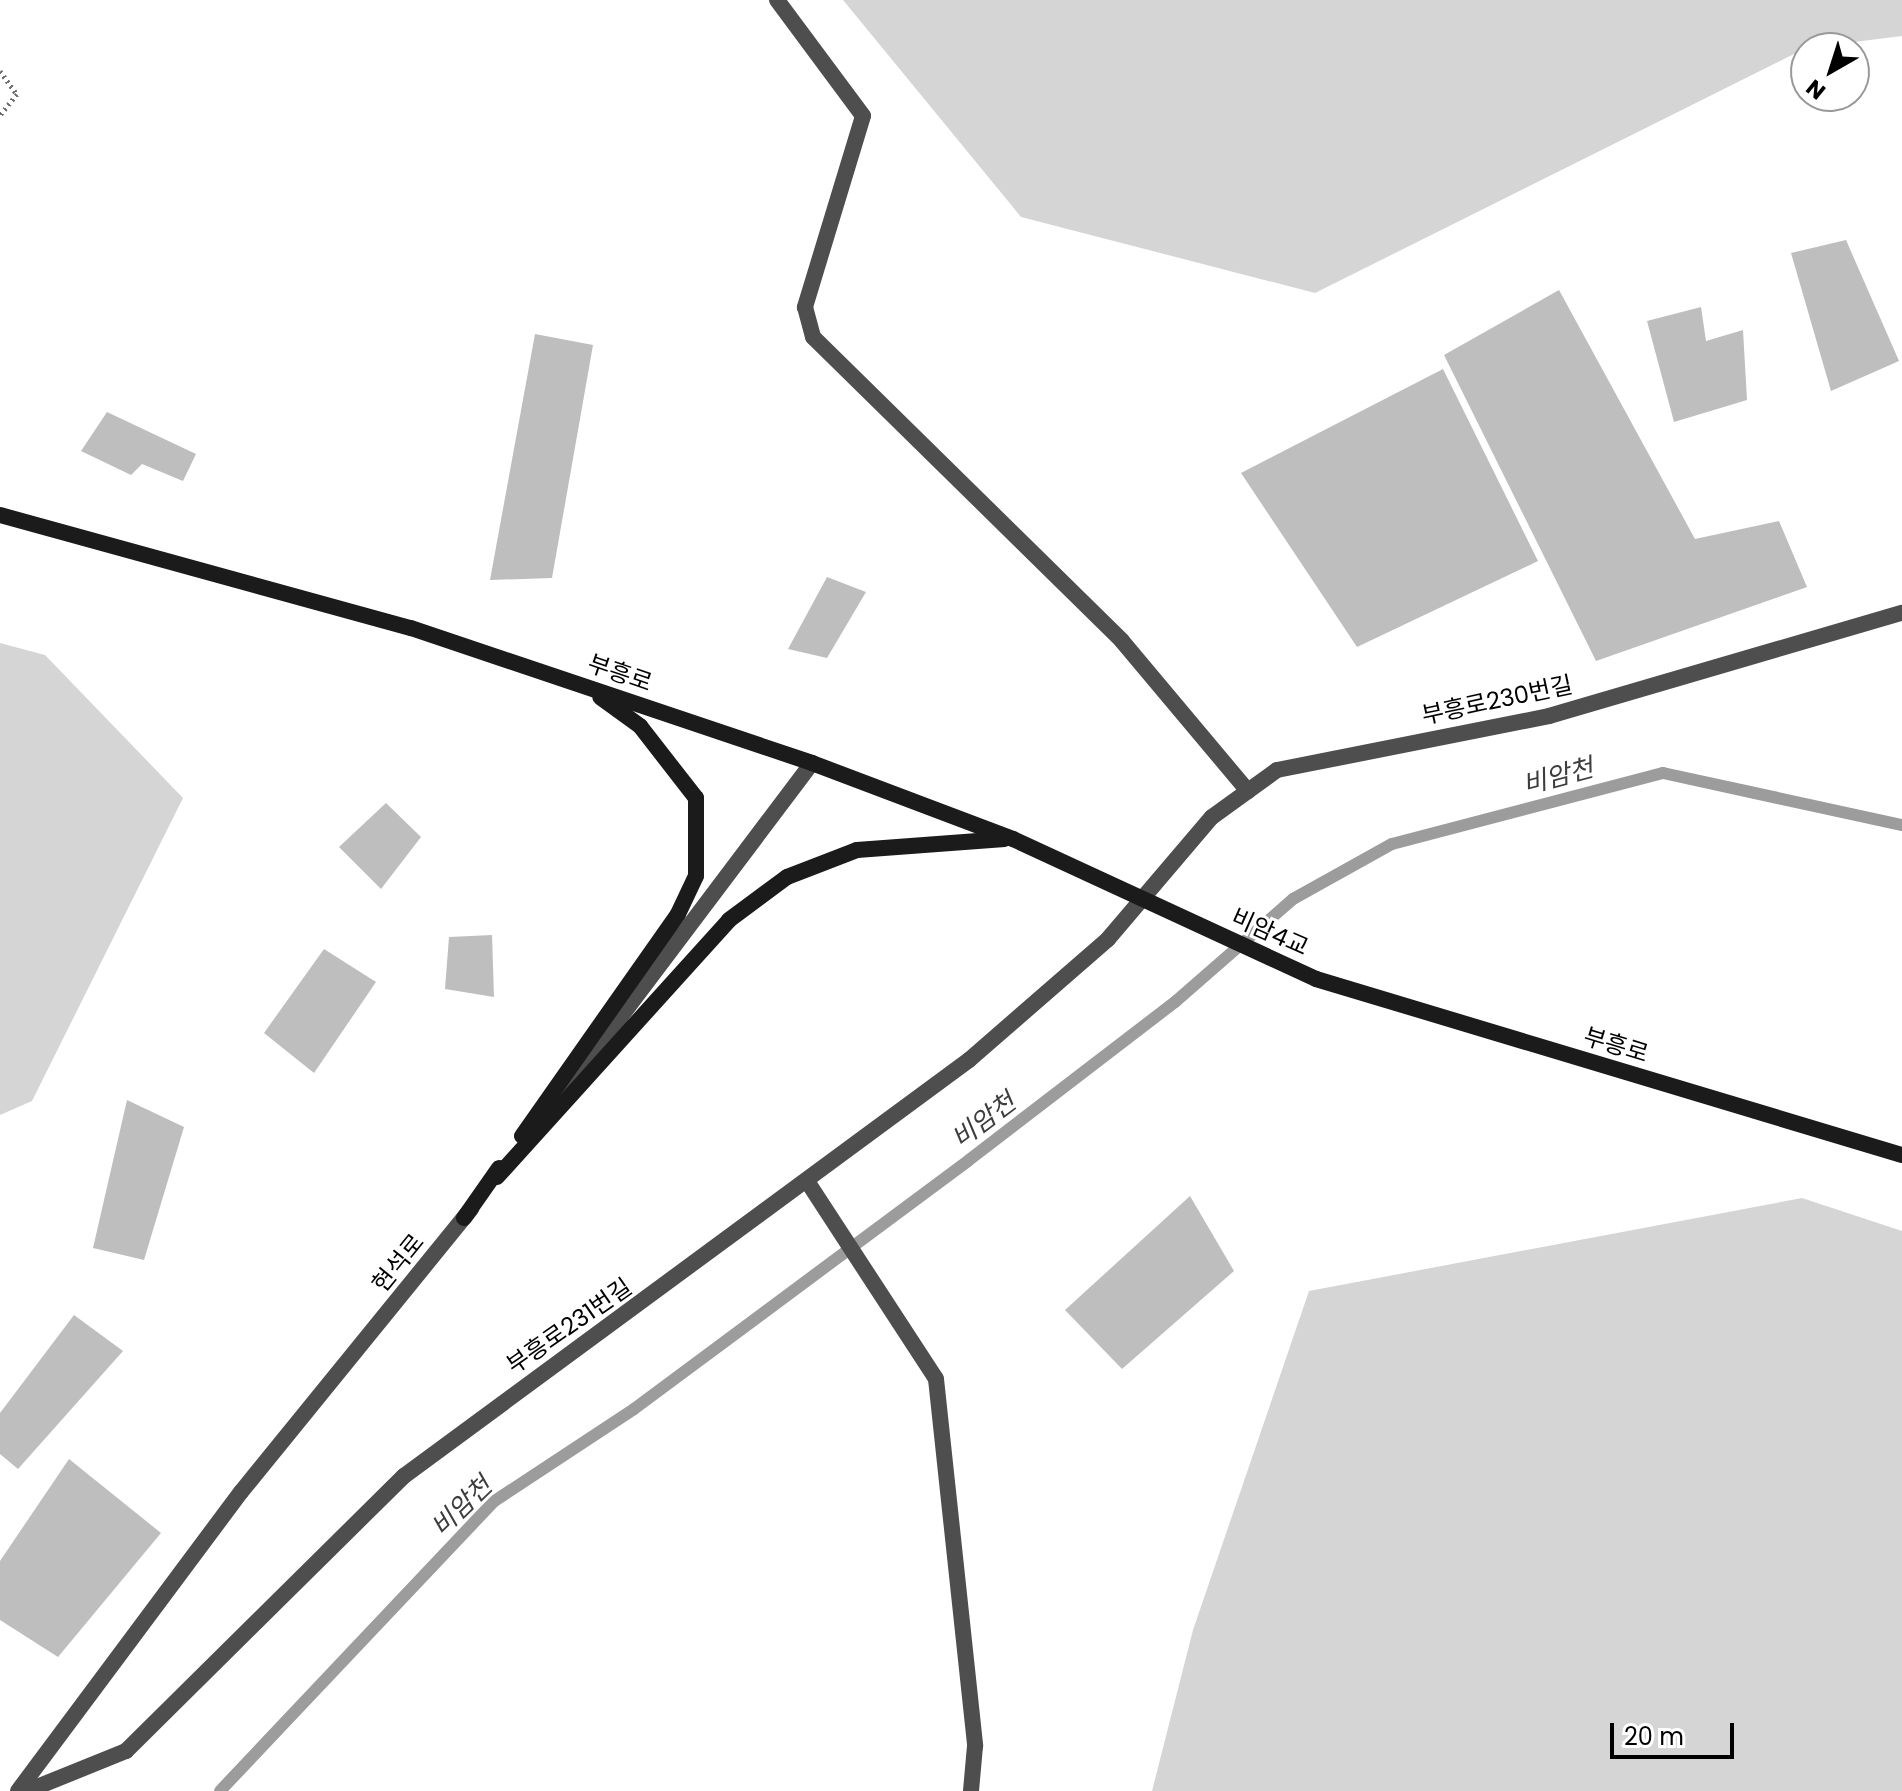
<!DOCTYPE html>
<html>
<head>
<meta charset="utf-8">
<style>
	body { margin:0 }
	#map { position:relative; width:1902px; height:1791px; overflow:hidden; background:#fff; font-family:Poppins,"Noto Sans KR",sans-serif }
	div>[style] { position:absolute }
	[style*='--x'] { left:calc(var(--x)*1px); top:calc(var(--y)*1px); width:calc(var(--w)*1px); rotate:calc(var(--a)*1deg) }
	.green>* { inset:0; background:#d5d5d5 }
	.stream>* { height:12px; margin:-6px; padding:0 6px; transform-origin:6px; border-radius:6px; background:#9c9c9c }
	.building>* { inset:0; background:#bebebe }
	.path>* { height:5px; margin-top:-2.5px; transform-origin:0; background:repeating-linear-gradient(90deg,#707070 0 2px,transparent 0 6px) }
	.minor>* { height:16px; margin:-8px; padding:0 8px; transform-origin:8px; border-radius:8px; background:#4e4e4e }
	.tertiary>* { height:16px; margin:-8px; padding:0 8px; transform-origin:8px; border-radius:8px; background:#4e4e4e }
	.secondary>* { height:16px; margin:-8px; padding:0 8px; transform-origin:8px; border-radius:8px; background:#1b1b1b }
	span { translate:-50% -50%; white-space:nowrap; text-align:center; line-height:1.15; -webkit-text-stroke:6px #fff; paint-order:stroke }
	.street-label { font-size:24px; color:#000 }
	.water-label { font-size:26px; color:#3d3d3d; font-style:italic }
	.north { position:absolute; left:1790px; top:32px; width:80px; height:80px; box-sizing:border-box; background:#fff; border:2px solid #999; border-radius:50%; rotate:219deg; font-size:22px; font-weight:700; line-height:32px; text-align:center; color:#000 }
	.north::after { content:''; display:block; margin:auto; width:28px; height:36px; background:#000; clip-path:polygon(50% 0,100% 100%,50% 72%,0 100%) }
	.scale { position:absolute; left:1610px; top:1723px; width:124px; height:36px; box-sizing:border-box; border:4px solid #000; border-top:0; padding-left:10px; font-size:24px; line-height:28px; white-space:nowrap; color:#000; -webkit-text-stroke:6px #fff; paint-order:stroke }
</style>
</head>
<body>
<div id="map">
	<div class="green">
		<div style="clip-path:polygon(843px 0,1902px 0,1902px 36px,1806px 48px,1315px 293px,1021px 217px)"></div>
		<div style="clip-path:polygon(0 643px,45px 655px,183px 798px,32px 1101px,0 1115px)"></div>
		<div style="clip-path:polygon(1802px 1198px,1902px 1231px,1902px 1791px,1152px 1791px,1193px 1630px,1309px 1291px)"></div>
	</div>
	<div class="stream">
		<div style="--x:220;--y:1791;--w:398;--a:-46.6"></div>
		<div style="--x:493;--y:1502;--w:169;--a:-33.4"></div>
		<div style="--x:634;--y:1409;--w:417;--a:-36.6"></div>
		<div style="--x:969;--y:1160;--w:260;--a:-37.5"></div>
		<div style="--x:1175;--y:1002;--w:157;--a:-41.1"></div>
		<div style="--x:1293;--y:899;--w:113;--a:-29.1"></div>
		<div style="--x:1392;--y:844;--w:280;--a:-14.7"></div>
		<div style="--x:1663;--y:773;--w:245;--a:12.3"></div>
	</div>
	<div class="building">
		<div style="clip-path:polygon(1846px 240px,1899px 361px,1831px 391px,1791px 253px)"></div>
		<div style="clip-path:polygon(1559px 290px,1695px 539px,1779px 521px,1807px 587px,1596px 661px,1444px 355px)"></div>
		<div style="clip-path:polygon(1701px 307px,1706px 341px,1743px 330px,1747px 400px,1674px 422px,1647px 321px)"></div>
		<div style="clip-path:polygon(535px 334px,593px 345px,552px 578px,490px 580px)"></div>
		<div style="clip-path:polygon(1443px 369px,1538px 561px,1357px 647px,1241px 473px)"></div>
		<div style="clip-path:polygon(107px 412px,196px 454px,183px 481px,142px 464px,131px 475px,81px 451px)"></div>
		<div style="clip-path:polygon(827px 577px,866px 592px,827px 658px,788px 649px)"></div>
		<div style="clip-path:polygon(386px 803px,421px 837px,381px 889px,339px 847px)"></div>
		<div style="clip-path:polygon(492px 935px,494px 997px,445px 989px,449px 937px)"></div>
		<div style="clip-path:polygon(324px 949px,376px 982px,314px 1073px,264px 1033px)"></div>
		<div style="clip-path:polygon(127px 1100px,184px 1127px,144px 1260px,93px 1248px)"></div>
		<div style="clip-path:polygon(1190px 1196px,1234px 1271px,1122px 1369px,1065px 1310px)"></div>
		<div style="clip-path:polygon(74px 1315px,123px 1351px,18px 1469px,0 1454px,0 1413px)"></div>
		<div style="clip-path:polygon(69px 1459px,161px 1533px,58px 1657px,0 1620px,0 1561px)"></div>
	</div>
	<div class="path">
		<div style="--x:0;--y:71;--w:29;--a:54"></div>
		<div style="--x:17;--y:94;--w:27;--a:129"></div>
	</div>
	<div class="minor">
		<div style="--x:777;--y:0;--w:144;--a:53.4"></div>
		<div style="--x:863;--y:116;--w:200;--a:106.9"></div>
		<div style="--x:805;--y:307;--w:31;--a:75"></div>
		<div style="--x:813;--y:337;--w:433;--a:44.5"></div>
		<div style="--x:1122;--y:641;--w:196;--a:50"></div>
		<div style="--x:807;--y:1181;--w:236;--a:56.9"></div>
		<div style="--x:936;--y:1379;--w:369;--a:83.9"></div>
		<div style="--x:975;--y:1746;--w:45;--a:95.1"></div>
		<div style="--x:27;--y:1791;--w:107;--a:-22"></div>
		<div style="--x:126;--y:1751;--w:391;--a:-44.7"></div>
		<div style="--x:404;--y:1476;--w:702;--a:-36.36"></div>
		<div style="--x:969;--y:1060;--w:184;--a:-41"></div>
		<div style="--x:1108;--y:939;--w:160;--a:-49.6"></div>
		<div style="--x:1212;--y:817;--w:80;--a:-35.9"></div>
		<div style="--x:1277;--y:770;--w:277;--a:-11.2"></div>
		<div style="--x:1549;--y:716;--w:368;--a:-16.3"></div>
	</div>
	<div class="tertiary">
		<div style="--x:558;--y:1100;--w:422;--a:-53"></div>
		<div style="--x:18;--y:1791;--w:373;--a:-53.3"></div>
		<div style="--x:241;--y:1492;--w:365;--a:-50.9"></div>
	</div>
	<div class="secondary">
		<div style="--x:0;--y:515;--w:426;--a:15.4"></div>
		<div style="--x:411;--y:628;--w:423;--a:18.6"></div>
		<div style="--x:812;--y:763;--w:215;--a:20.7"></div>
		<div style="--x:1013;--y:839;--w:334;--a:24.8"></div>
		<div style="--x:1316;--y:979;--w:612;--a:16.72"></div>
		<div style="--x:522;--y:1136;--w:271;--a:-54.9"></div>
		<div style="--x:678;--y:914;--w:42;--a:-64.7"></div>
		<div style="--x:696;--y:876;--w:78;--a:-90"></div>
		<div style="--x:696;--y:798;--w:91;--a:-127.9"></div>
		<div style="--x:640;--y:726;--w:49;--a:-144.1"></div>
		<div style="--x:497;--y:1177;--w:346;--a:-47.9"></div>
		<div style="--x:729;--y:920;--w:72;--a:-36.6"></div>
		<div style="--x:787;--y:877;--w:75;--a:-21.1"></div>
		<div style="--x:857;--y:850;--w:148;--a:-4.3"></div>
		<div style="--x:464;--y:1218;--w:61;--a:-55"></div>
	</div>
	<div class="street-label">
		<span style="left:620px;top:673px;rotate:19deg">부흥로</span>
		<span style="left:1497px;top:700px;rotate:-12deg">부흥로230번길</span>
		<span style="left:1270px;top:932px;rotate:24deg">비암4교</span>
		<span style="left:1616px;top:1045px;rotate:17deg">부흥로</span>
		<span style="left:398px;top:1263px;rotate:-51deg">현석로</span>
		<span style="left:569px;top:1326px;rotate:-35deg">부흥로231번길</span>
	</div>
	<div class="water-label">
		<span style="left:1558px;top:777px;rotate:-15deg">비암천</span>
		<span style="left:984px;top:1121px;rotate:-37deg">비암천</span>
		<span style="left:462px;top:1507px;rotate:-44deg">비암천</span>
	</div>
	<div class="north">N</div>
	<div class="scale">20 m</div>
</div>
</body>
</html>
